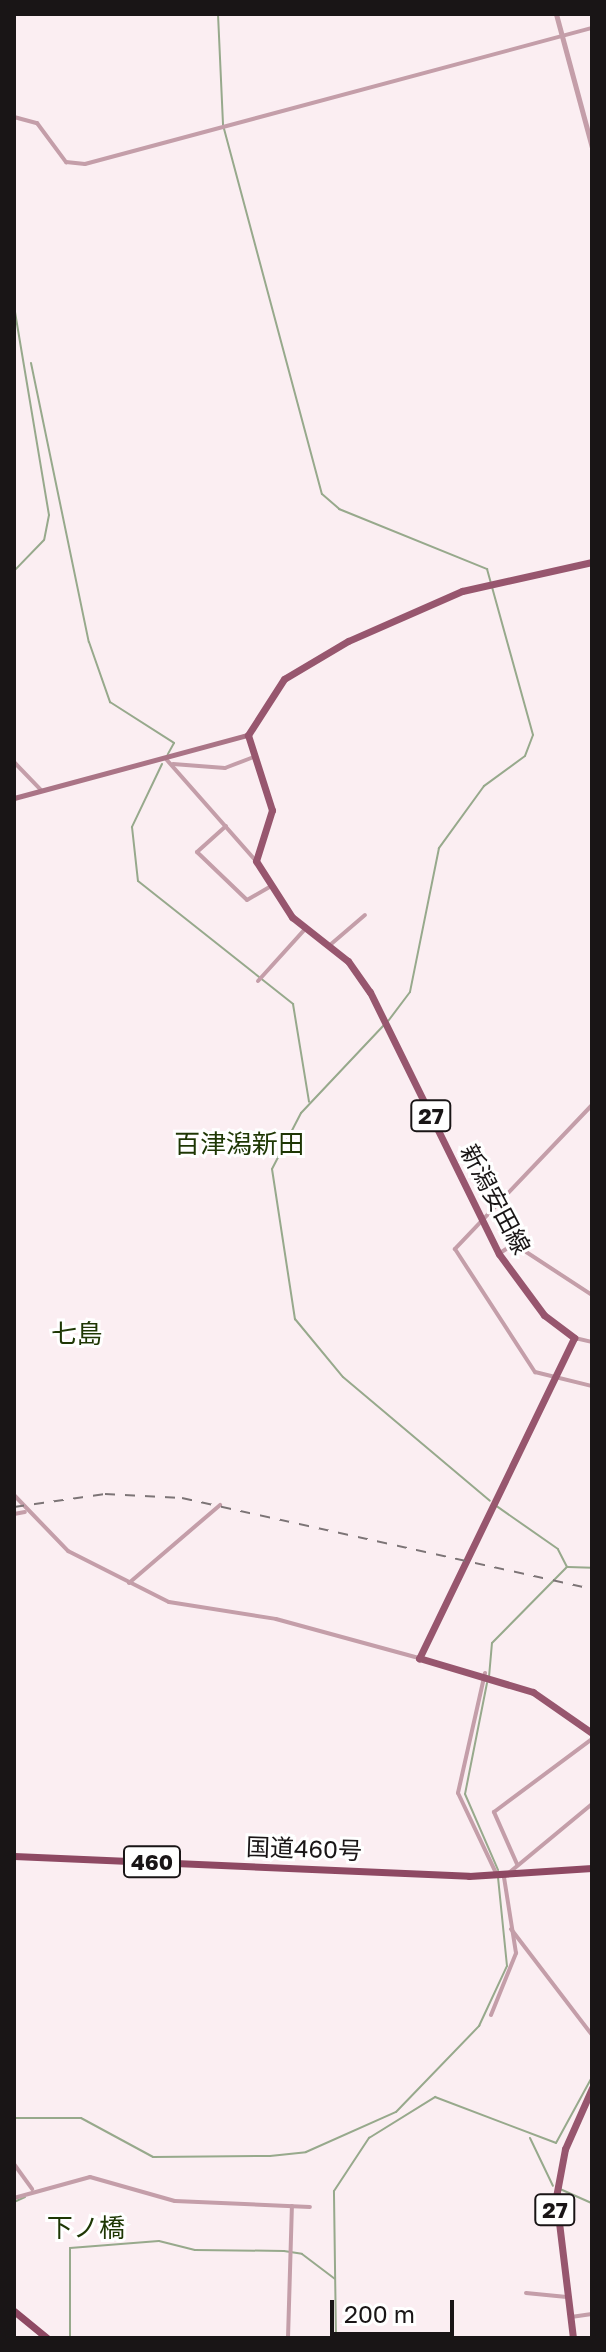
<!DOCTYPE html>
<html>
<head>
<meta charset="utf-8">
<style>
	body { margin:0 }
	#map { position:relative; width:606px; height:2352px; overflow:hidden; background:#fbeef2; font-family:"Golos Text","Noto Sans JP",sans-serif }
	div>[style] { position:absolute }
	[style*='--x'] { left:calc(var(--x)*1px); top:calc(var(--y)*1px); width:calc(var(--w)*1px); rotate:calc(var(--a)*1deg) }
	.stream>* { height:2px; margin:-1px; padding:0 1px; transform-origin:1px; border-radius:1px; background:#97a98c }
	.minor>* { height:4px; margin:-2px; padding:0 2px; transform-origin:2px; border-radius:2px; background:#c49ea9 }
	.tertiary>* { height:5px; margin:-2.5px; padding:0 2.5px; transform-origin:2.5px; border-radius:2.5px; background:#c49ea9 }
	.secondary>* { height:5px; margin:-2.5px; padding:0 2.5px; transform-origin:2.5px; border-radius:2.5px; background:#aa7486 }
	.primary>* { height:7px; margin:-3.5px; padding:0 3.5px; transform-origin:3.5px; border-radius:3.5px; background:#97566e }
	.trunk>* { height:7px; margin:-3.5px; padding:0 3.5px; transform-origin:3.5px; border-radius:3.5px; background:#8e4963 }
	.rail>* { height:2px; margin-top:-1px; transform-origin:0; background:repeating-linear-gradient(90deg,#7c7476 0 10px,transparent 0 20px) }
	span { translate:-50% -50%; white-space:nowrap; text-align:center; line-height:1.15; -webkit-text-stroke:6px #fff; paint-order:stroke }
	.shield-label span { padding:2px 6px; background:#fff; border:2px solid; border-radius:6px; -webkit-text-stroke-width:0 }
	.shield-label { font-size:22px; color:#191516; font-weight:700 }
	.street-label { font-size:24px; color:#191516 }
	.neighbourhood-label { font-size:26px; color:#1e3704 }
	.frame { position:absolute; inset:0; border:16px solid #191516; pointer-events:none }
	.scale { position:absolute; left:330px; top:2300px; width:124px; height:36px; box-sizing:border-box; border:4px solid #191516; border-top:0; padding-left:10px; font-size:24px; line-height:28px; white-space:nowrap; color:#191516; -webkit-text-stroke:6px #fff; paint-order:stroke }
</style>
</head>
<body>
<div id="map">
	<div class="stream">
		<div style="--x:218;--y:14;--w:111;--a:87.4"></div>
		<div style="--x:223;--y:125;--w:382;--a:75"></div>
		<div style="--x:322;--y:494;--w:23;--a:41"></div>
		<div style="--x:339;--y:509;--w:160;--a:22.1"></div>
		<div style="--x:487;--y:569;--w:172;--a:74.5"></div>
		<div style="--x:533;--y:735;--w:22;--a:111"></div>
		<div style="--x:525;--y:756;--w:51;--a:143.8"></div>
		<div style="--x:484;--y:786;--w:77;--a:126"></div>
		<div style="--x:439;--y:848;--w:147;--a:101.4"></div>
		<div style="--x:410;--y:992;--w:36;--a:127"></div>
		<div style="--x:14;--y:306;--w:212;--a:80.5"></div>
		<div style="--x:49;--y:515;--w:25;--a:101"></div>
		<div style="--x:44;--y:540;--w:43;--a:134.1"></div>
		<div style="--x:31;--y:363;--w:285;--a:78.3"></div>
		<div style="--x:89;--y:642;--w:64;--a:70.7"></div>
		<div style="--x:110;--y:702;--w:76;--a:32.6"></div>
		<div style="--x:174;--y:743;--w:13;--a:119"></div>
		<div style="--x:162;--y:764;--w:70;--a:115.5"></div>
		<div style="--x:132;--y:827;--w:54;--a:83.7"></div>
		<div style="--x:138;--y:881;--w:198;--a:38.4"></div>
		<div style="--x:293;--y:1004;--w:99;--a:80.7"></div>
		<div style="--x:384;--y:1025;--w:121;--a:133.3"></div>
		<div style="--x:301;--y:1113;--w:63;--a:117.4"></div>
		<div style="--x:272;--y:1169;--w:152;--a:81.3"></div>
		<div style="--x:295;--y:1319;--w:75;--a:50.4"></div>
		<div style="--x:343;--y:1377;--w:192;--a:40.1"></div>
		<div style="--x:568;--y:1567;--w:24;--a:2"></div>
		<div style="--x:489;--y:1677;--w:34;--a:-85"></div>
		<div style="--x:492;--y:1643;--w:107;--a:-45.4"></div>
		<div style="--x:567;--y:1567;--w:20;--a:-117"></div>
		<div style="--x:558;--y:1549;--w:77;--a:-145.1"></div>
		<div style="--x:487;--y:1683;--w:113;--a:101.2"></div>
		<div style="--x:465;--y:1794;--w:83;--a:66.5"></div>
		<div style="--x:14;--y:2118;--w:67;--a:0"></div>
		<div style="--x:81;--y:2118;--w:82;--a:28.4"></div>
		<div style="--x:153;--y:2157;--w:117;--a:-0.5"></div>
		<div style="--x:270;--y:2156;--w:36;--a:-6"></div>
		<div style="--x:306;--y:2152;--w:98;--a:-24"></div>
		<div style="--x:396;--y:2112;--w:120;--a:-46"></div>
		<div style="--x:479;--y:2026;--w:66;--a:-65"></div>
		<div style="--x:507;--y:1966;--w:89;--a:-95.8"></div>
		<div style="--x:530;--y:2138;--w:53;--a:64.4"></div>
		<div style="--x:560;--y:2189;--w:35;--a:24"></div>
		<div style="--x:14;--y:2202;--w:12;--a:-24"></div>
		<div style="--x:70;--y:2338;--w:90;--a:-90"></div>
		<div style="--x:70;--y:2248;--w:89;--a:-4.5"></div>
		<div style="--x:159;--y:2241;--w:37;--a:14"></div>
		<div style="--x:195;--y:2250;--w:89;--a:0.6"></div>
		<div style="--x:284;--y:2251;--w:18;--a:9"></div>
		<div style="--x:302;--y:2254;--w:41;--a:37.1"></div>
		<div style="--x:336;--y:2338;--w:147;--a:-90.8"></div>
		<div style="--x:334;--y:2191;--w:64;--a:-56.6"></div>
		<div style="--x:369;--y:2138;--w:78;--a:-31.8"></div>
		<div style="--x:435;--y:2097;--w:129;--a:20.8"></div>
		<div style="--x:556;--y:2143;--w:75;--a:-61.4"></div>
	</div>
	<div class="minor">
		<div style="--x:14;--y:117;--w:24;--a:15"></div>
		<div style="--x:37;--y:123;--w:49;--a:53.4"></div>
		<div style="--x:66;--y:162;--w:19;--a:6"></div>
		<div style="--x:85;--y:164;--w:525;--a:-15.02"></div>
		<div style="--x:166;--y:759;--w:136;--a:48.6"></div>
		<div style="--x:14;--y:762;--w:39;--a:46"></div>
		<div style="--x:173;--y:764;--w:52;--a:4.4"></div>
		<div style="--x:225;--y:768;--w:30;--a:-21"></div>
		<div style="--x:226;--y:826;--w:39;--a:138"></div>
		<div style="--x:197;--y:852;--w:69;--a:43.8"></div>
		<div style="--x:247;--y:900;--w:28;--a:-30"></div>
		<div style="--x:330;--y:945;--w:46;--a:-40.6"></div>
		<div style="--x:258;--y:981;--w:72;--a:-47.8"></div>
		<div style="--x:592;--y:1105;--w:199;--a:133.6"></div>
		<div style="--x:455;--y:1249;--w:147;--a:57"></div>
		<div style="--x:535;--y:1372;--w:59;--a:13.8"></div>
		<div style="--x:500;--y:1253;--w:17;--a:-33"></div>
		<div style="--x:514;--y:1244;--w:93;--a:33.2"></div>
		<div style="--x:575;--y:1338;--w:17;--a:13"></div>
		<div style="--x:14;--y:1495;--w:78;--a:46"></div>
		<div style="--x:68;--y:1551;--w:113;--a:26.8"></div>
		<div style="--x:169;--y:1602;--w:108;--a:9"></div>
		<div style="--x:276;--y:1619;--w:148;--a:15.3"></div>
		<div style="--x:14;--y:1514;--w:11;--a:-10"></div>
		<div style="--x:129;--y:1583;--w:120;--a:-40.6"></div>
		<div style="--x:485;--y:1673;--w:123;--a:102.7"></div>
		<div style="--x:458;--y:1793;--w:89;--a:64.6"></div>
		<div style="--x:517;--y:1864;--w:57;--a:-113.9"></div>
		<div style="--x:494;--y:1812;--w:122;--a:-36.7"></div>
		<div style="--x:511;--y:1929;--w:133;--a:52.6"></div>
		<div style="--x:491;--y:2015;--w:67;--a:-68"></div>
		<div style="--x:516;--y:1953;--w:77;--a:-99"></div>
		<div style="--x:504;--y:1877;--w:114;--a:-39.7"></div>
		<div style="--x:14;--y:2164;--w:31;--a:54"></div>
		<div style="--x:14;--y:2198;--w:79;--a:-15.4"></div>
		<div style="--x:90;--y:2177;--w:88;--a:15.8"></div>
		<div style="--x:175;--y:2201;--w:135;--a:2.5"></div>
		<div style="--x:526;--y:2293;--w:41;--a:5.6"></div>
		<div style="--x:571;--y:2317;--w:21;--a:-8"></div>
		<div style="--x:288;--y:2338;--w:132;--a:-88.3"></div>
	</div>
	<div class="tertiary">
		<div style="--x:556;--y:14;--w:138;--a:74.9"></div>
	</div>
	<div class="secondary">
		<div style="--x:14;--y:798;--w:242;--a:-15.1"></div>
	</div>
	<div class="primary">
		<div style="--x:592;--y:562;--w:133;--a:167.4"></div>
		<div style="--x:462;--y:591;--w:124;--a:156.3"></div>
		<div style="--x:348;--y:641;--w:74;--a:149.3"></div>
		<div style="--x:284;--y:679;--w:67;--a:122.7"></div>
		<div style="--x:248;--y:735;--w:79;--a:72.3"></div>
		<div style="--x:272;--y:810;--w:53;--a:107.4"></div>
		<div style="--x:256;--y:861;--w:67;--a:57.3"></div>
		<div style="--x:292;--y:917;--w:71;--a:38.2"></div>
		<div style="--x:348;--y:961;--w:38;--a:55"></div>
		<div style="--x:370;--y:992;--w:292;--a:63.8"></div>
		<div style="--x:499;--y:1254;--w:76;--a:53.6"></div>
		<div style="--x:544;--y:1315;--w:38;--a:37"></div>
		<div style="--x:574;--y:1338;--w:356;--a:115.8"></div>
		<div style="--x:419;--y:1658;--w:119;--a:16.6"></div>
		<div style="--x:533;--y:1692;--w:72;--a:34.8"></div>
		<div style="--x:573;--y:2338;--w:142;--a:-96.9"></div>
		<div style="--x:556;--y:2197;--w:49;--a:-79.4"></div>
		<div style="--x:565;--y:2149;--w:67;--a:-66.1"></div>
	</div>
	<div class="trunk">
		<div style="--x:14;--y:1856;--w:455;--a:2.5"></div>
		<div style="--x:469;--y:1876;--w:123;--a:-3.7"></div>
		<div style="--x:14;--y:2311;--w:43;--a:39.3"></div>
	</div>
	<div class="rail">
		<div style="--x:14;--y:1507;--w:92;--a:-8.1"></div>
		<div style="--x:105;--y:1494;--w:77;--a:3"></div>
		<div style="--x:182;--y:1498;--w:420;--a:12.5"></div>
	</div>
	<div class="shield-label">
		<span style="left:431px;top:1116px">27</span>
		<span style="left:152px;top:1862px">460</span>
		<span style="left:555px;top:2210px">27</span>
	</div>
	<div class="street-label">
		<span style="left:496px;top:1199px;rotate:62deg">新潟安田線</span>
		<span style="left:304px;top:1848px;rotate:2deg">国道460号</span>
	</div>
	<div class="neighbourhood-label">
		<span style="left:239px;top:1144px">百津潟新田</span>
		<span style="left:77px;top:1334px">七島</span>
		<span style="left:86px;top:2228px">下ノ橋</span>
	</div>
	<div class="frame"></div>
	<div class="scale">200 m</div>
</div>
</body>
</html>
